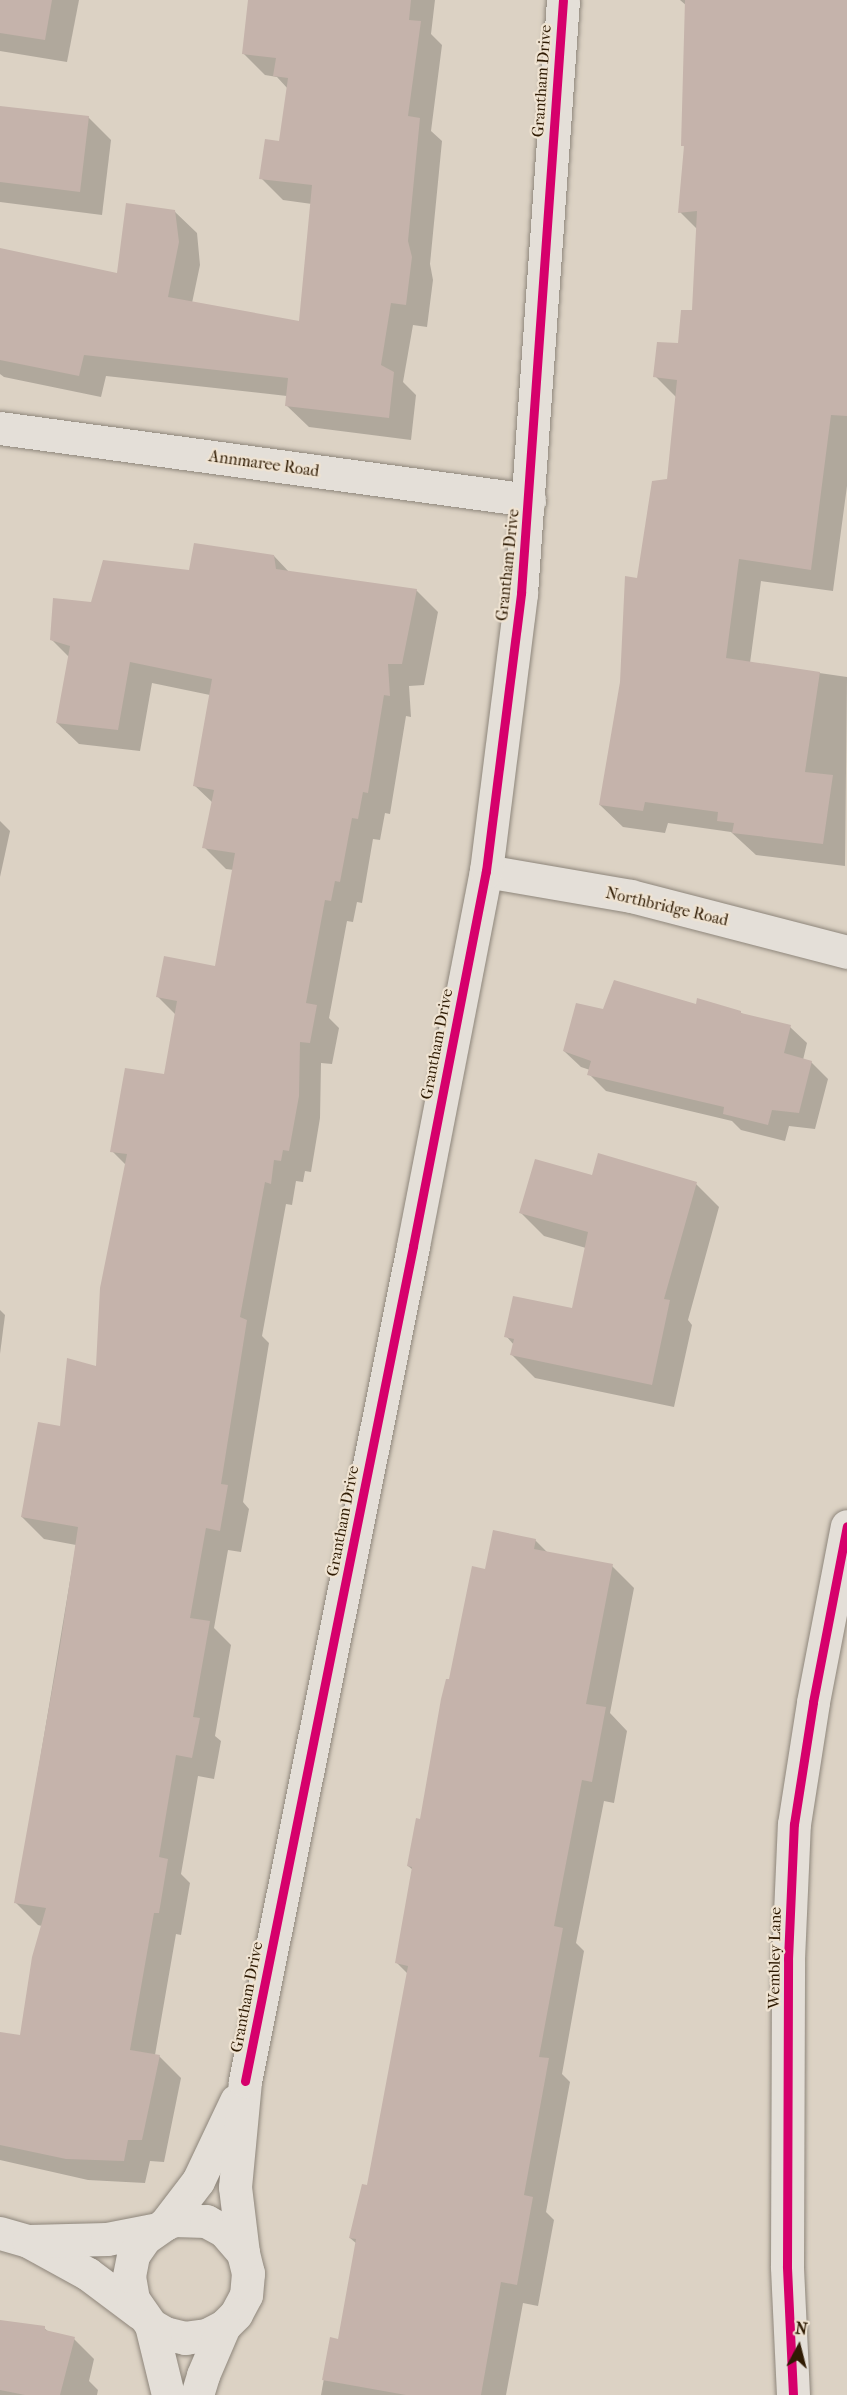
<!DOCTYPE html>
<html>
<head>
<meta charset="utf-8">
<style>
	body { margin:0 }
	#map { position:relative; width:847px; height:2395px; overflow:hidden; background:#dcd2c4; font-family:"IM FELL French Canon",serif }
	div>[style] { position:absolute }
	[style*='--x'] { left:calc(var(--x)*1px); top:calc(var(--y)*1px); width:calc(var(--w)*1px); rotate:calc(var(--a)*1deg) }
	.shadow>* { inset:0; background:#0003 }
	.building>* { inset:0; background:#c5b3ab }
	.roads { filter:drop-shadow(0 0 2px #8e867b) drop-shadow(0 0 2px #8e867b) }
	.minor>* { height:33px; margin:-16.5px; padding:0 16.5px; transform-origin:16.5px; border-radius:16.5px; background:#e4dfd8 }
	.tertiary>* { height:33px; margin:-16.5px; padding:0 16.5px; transform-origin:16.5px; border-radius:16.5px; background:#e4dfd8 }
	.cycleway>* { height:9px; margin:-4.5px; padding:0 4.5px; transform-origin:4.5px; border-radius:4.5px; background:#d6006c }
	span { translate:-50% -50%; white-space:nowrap; text-align:center; line-height:1.15; -webkit-text-stroke:4.5px #efe3d2; paint-order:stroke }
	.street-label { font-size:16px; color:#2f1b03 }
	.north { position:absolute; left:769px; top:2317px; width:60px; height:60px; -webkit-text-stroke:4px #efe3d2; paint-order:stroke; rotate:7deg; font-size:16px; font-weight:700; line-height:24px; text-align:center; color:#2f1b03 }
	.north::after { content:''; display:block; margin:auto; width:21px; height:27px; background:#2f1b03; clip-path:polygon(50% 0,100% 100%,50% 72%,0 100%) }
</style>
</head>
<body>
<div id="map">
	<div class="shadow">
		<div style="clip-path:polygon(0 0,79px 0,67px 62px,0 51px)"></div>
		<div style="clip-path:polygon(250px 0,435px 0,431px 34px,442px 45px,431px 131px,442px 141px,430px 264px,433px 280px,427px 327px,413px 325px,403px 382px,416px 395px,411px 440px,309px 427px,286px 405px,287px 396px,106px 376px,101px 397px,4px 377px,0 374px,0 250px,118px 275px,174px 211px,197px 233px,200px 265px,192px 303px,300px 323px,312px 204px,283px 200px,261px 178px,280px 143px,288px 89px,277px 77px,265px 75px,243px 53px)"></div>
		<div style="clip-path:polygon(680px 0,847px 0,847px 486px,833px 591px,761px 581px,750px 663px,847px 677px,845px 866px,756px 855px,731px 832px,668px 823px,665px 833px,623px 827px,600px 805px,638px 580px,668px 480px,677px 398px,655px 376px,680px 344px,694px 312px,698px 230px,680px 212px,685px 148px,683px 145px,687px 6px)"></div>
		<div style="clip-path:polygon(0 107px,88px 117px,111px 140px,102px 215px,0 202px)"></div>
		<div style="clip-path:polygon(274px 556px,290px 573px,416px 590px,438px 612px,424px 685px,409px 686px,411px 717px,406px 716px,390px 814px,385px 813px,380px 840px,373px 839px,362px 903px,357px 902px,353px 922px,347px 921px,329px 1018px,339px 1028px,332px 1064px,321px 1063px,320px 1118px,311px 1172px,305px 1171px,303px 1182px,296px 1181px,292px 1205px,286px 1204px,262px 1336px,269px 1343px,243px 1502px,249px 1509px,241px 1552px,228px 1550px,214px 1628px,231px 1645px,215px 1736px,221px 1741px,214px 1779px,198px 1776px,181px 1874px,190px 1883px,181px 1935px,176px 1934px,155px 2055px,159px 2056px,181px 2078px,164px 2162px,150px 2161px,145px 2183px,88px 2180px,0 2160px,0 2034px,21px 2037px,42px 1926px,38px 1925px,16px 1903px,76px 1545px,44px 1539px,22px 1517px,62px 1427px,98px 1368px,127px 1166px,112px 1151px,165px 1076px,176px 1015px,158px 997px,217px 968px,234px 870px,226px 869px,204px 847px,213px 803px,194px 785px,210px 695px,152px 683px,140px 751px,79px 744px,57px 723px,69px 657px,51px 639px,92px 604px,190px 571px)"></div>
		<div style="clip-path:polygon(0 821px,10px 831px,0 877px)"></div>
		<div style="clip-path:polygon(697px 1006px,740px 1012px,744px 1015px,790px 1027px,807px 1043px,803px 1060px,811px 1062px,828px 1079px,815px 1129px,789px 1126px,785px 1141px,741px 1130px,732px 1121px,606px 1091px,589px 1074px,590px 1070px,581px 1067px,564px 1051px,604px 1010px)"></div>
		<div style="clip-path:polygon(593px 1177px,696px 1184px,719px 1207px,688px 1320px,692px 1325px,674px 1407px,535px 1378px,512px 1355px,514px 1345px,506px 1336px,573px 1310px,586px 1248px,544px 1236px,521px 1213px)"></div>
		<div style="clip-path:polygon(0 1310px,5px 1315px,0 1354px)"></div>
		<div style="clip-path:polygon(535px 1540px,549px 1554px,612px 1566px,634px 1588px,610px 1713px,627px 1731px,614px 1803px,604px 1801px,576px 1943px,584px 1951px,562px 2074px,570px 2082px,546px 2212px,554px 2220px,538px 2306px,523px 2303px,506px 2395px,321px 2395px,331px 2339px,339px 2341px,357px 2244px,350px 2238px,368px 2187px,408px 1974px,397px 1963px,413px 1870px,408px 1866px,421px 1820px,450px 1681px,486px 1571px)"></div>
		<div style="clip-path:polygon(0 2321px,44px 2328px,50px 2333px,74px 2339px,94px 2359px,89px 2381px,98px 2390px,97px 2395px,0 2395px)"></div>
	</div>
	<div class="building">
		<div style="clip-path:polygon(0 0,52px 0,45px 40px,0 33px)"></div>
		<div style="clip-path:polygon(248px 0,411px 0,409px 20px,421px 21px,408px 116px,420px 118px,408px 241px,412px 257px,406px 305px,391px 303px,381px 365px,394px 372px,389px 418px,285px 406px,288px 378px,84px 355px,79px 376px,0 360px,0 248px,117px 273px,126px 203px,175px 210px,179px 242px,168px 297px,299px 321px,312px 185px,259px 179px,265px 139px,279px 141px,288px 78px,273px 76px,276px 58px,242px 54px)"></div>
		<div style="clip-path:polygon(685px 0,847px 0,847px 416px,831px 415px,811px 570px,739px 559px,726px 658px,820px 672px,805px 772px,833px 775px,823px 844px,732px 833px,734px 823px,717px 821px,718px 812px,645px 802px,643px 811px,599px 805px,620px 682px,625px 576px,637px 578px,652px 481px,667px 479px,677px 380px,653px 377px,657px 342px,678px 343px,681px 310px,692px 310px,697px 211px,678px 213px,684px 146px,681px 146px)"></div>
		<div style="clip-path:polygon(0 106px,89px 116px,80px 192px,0 182px)"></div>
		<div style="clip-path:polygon(194px 543px,274px 555px,276px 569px,417px 589px,402px 664px,388px 664px,390px 696px,384px 695px,368px 793px,363px 792px,358px 819px,352px 818px,340px 882px,335px 881px,331px 901px,325px 900px,306px 1003px,317px 1005px,310px 1043px,300px 1042px,299px 1096px,289px 1151px,283px 1150px,281px 1161px,274px 1160px,271px 1184px,265px 1182px,240px 1317px,247px 1320px,221px 1484px,228px 1485px,220px 1531px,206px 1528px,190px 1618px,210px 1621px,193px 1717px,200px 1718px,192px 1758px,176px 1755px,159px 1857px,168px 1859px,159px 1913px,154px 1913px,130px 2050px,160px 2055px,142px 2140px,128px 2140px,124px 2161px,66px 2159px,0 2145px,0 2032px,20px 2035px,32px 1957px,46px 1908px,14px 1903px,60px 1646px,78px 1527px,21px 1517px,38px 1422px,60px 1426px,67px 1358px,96px 1366px,100px 1288px,127px 1154px,110px 1152px,125px 1068px,164px 1074px,177px 1001px,156px 997px,164px 956px,215px 966px,235px 853px,202px 848px,214px 790px,193px 786px,212px 679px,130px 662px,118px 730px,56px 723px,70px 646px,50px 640px,53px 598px,91px 602px,103px 560px,189px 570px)"></div>
		<div style="clip-path:polygon(614px 980px,696px 1004px,697px 998px,741px 1011px,741px 1013px,791px 1025px,784px 1053px,812px 1061px,799px 1113px,772px 1110px,768px 1125px,723px 1114px,724px 1107px,587px 1075px,591px 1061px,563px 1051px,576px 1003px,603px 1009px)"></div>
		<div style="clip-path:polygon(598px 1153px,697px 1182px,664px 1299px,670px 1300px,652px 1385px,510px 1355px,514px 1339px,504px 1337px,513px 1296px,572px 1308px,588px 1232px,519px 1213px,535px 1159px,592px 1175px)"></div>
		<div style="clip-path:polygon(493px 1530px,536px 1539px,534px 1549px,613px 1564px,586px 1704px,606px 1707px,592px 1782px,582px 1780px,554px 1926px,563px 1928px,539px 2057px,549px 2058px,524px 2195px,533px 2197px,517px 2285px,501px 2282px,481px 2395px,406px 2395px,322px 2380px,330px 2337px,338px 2339px,356px 2239px,349px 2238px,362px 2184px,367px 2185px,408px 1966px,395px 1963px,412px 1867px,407px 1866px,416px 1818px,420px 1819px,441px 1699px,446px 1679px,449px 1679px,472px 1566px,485px 1569px)"></div>
		<div style="clip-path:polygon(0 2320px,45px 2326px,45px 2330px,75px 2337px,60px 2395px,25px 2395px,0 2390px)"></div>
	</div>
	<div class="roads">
		<div class="minor">
			<div style="--x:0;--y:428;--w:534;--a:7.75"></div>
			<div style="--x:486;--y:871;--w:147;--a:9.8"></div>
			<div style="--x:631;--y:896;--w:223;--a:14.5"></div>
			<div style="--x:0;--y:2233;--w:29;--a:16"></div>
			<div style="--x:28;--y:2241;--w:68;--a:28.8"></div>
			<div style="--x:88;--y:2274;--w:65;--a:36.9"></div>
			<div style="--x:29;--y:2241;--w:78;--a:-1.5"></div>
			<div style="--x:107;--y:2239;--w:47;--a:-11.1"></div>
			<div style="--x:793;--y:2395;--w:129;--a:-92.7"></div>
			<div style="--x:787;--y:2266;--w:307;--a:-89.8"></div>
			<div style="--x:788;--y:1959;--w:135;--a:-87.5"></div>
			<div style="--x:794;--y:1824;--w:123;--a:-81.1"></div>
			<div style="--x:813;--y:1702;--w:179;--a:-79.1"></div>
		</div>
		<div class="tertiary">
			<div style="--x:165;--y:2224;--w:10;--a:-24"></div>
			<div style="--x:174;--y:2220;--w:32;--a:2"></div>
			<div style="--x:206;--y:2221;--w:21;--a:29"></div>
			<div style="--x:224;--y:2231;--w:29;--a:49"></div>
			<div style="--x:243;--y:2253;--w:21;--a:76"></div>
			<div style="--x:248;--y:2273;--w:22;--a:95"></div>
			<div style="--x:246;--y:2295;--w:21;--a:118"></div>
			<div style="--x:236;--y:2314;--w:17;--a:135"></div>
			<div style="--x:224;--y:2326;--w:20;--a:153"></div>
			<div style="--x:206;--y:2335;--w:21;--a:172"></div>
			<div style="--x:185;--y:2338;--w:21;--a:-166"></div>
			<div style="--x:165;--y:2333;--w:16;--a:-150"></div>
			<div style="--x:151;--y:2325;--w:32;--a:-125"></div>
			<div style="--x:133;--y:2299;--w:23;--a:-100"></div>
			<div style="--x:129;--y:2276;--w:21;--a:-79"></div>
			<div style="--x:133;--y:2255;--w:21;--a:-55"></div>
			<div style="--x:145;--y:2238;--w:24;--a:-35"></div>
			<div style="--x:165;--y:2224;--w:54;--a:-52.5"></div>
			<div style="--x:198;--y:2181;--w:89;--a:-64.6"></div>
			<div style="--x:243;--y:2253;--w:66;--a:-96.9"></div>
			<div style="--x:235;--y:2187;--w:106;--a:-84.6"></div>
			<div style="--x:245;--y:2081;--w:852;--a:-78.62"></div>
			<div style="--x:413;--y:1246;--w:382;--a:-79"></div>
			<div style="--x:486;--y:871;--w:280;--a:-82.8"></div>
			<div style="--x:521;--y:593;--w:594;--a:-85.95"></div>
			<div style="--x:151;--y:2325;--w:72;--a:76.3"></div>
			<div style="--x:197;--y:2395;--w:21;--a:-73"></div>
			<div style="--x:203;--y:2375;--w:53;--a:-66.8"></div>
		</div>
	</div>
	<div class="cycleway">
		<div style="--x:245;--y:2081;--w:852;--a:-78.62"></div>
		<div style="--x:413;--y:1246;--w:382;--a:-79"></div>
		<div style="--x:486;--y:871;--w:280;--a:-82.8"></div>
		<div style="--x:521;--y:593;--w:594;--a:-85.95"></div>
		<div style="--x:793;--y:2395;--w:129;--a:-92.7"></div>
		<div style="--x:787;--y:2266;--w:307;--a:-89.8"></div>
		<div style="--x:788;--y:1959;--w:135;--a:-87.5"></div>
		<div style="--x:794;--y:1824;--w:123;--a:-81.1"></div>
		<div style="--x:813;--y:1702;--w:179;--a:-79.1"></div>
	</div>
	<div class="street-label">
		<span style="left:542px;top:81px;rotate:-86deg">Grantham Drive</span>
		<span style="left:264px;top:464px;rotate:8deg">Annmaree Road</span>
		<span style="left:508px;top:565px;rotate:-84deg">Grantham Drive</span>
		<span style="left:667px;top:907px;rotate:13deg">Northbridge Road</span>
		<span style="left:437px;top:1044px;rotate:-79deg">Grantham Drive</span>
		<span style="left:343px;top:1521px;rotate:-79deg">Grantham Drive</span>
		<span style="left:775px;top:1958px;rotate:-89deg">Wembley Lane</span>
		<span style="left:247px;top:1997px;rotate:-79deg">Grantham Drive</span>
	</div>
	<div class="north">N</div>
</div>
</body>
</html>
